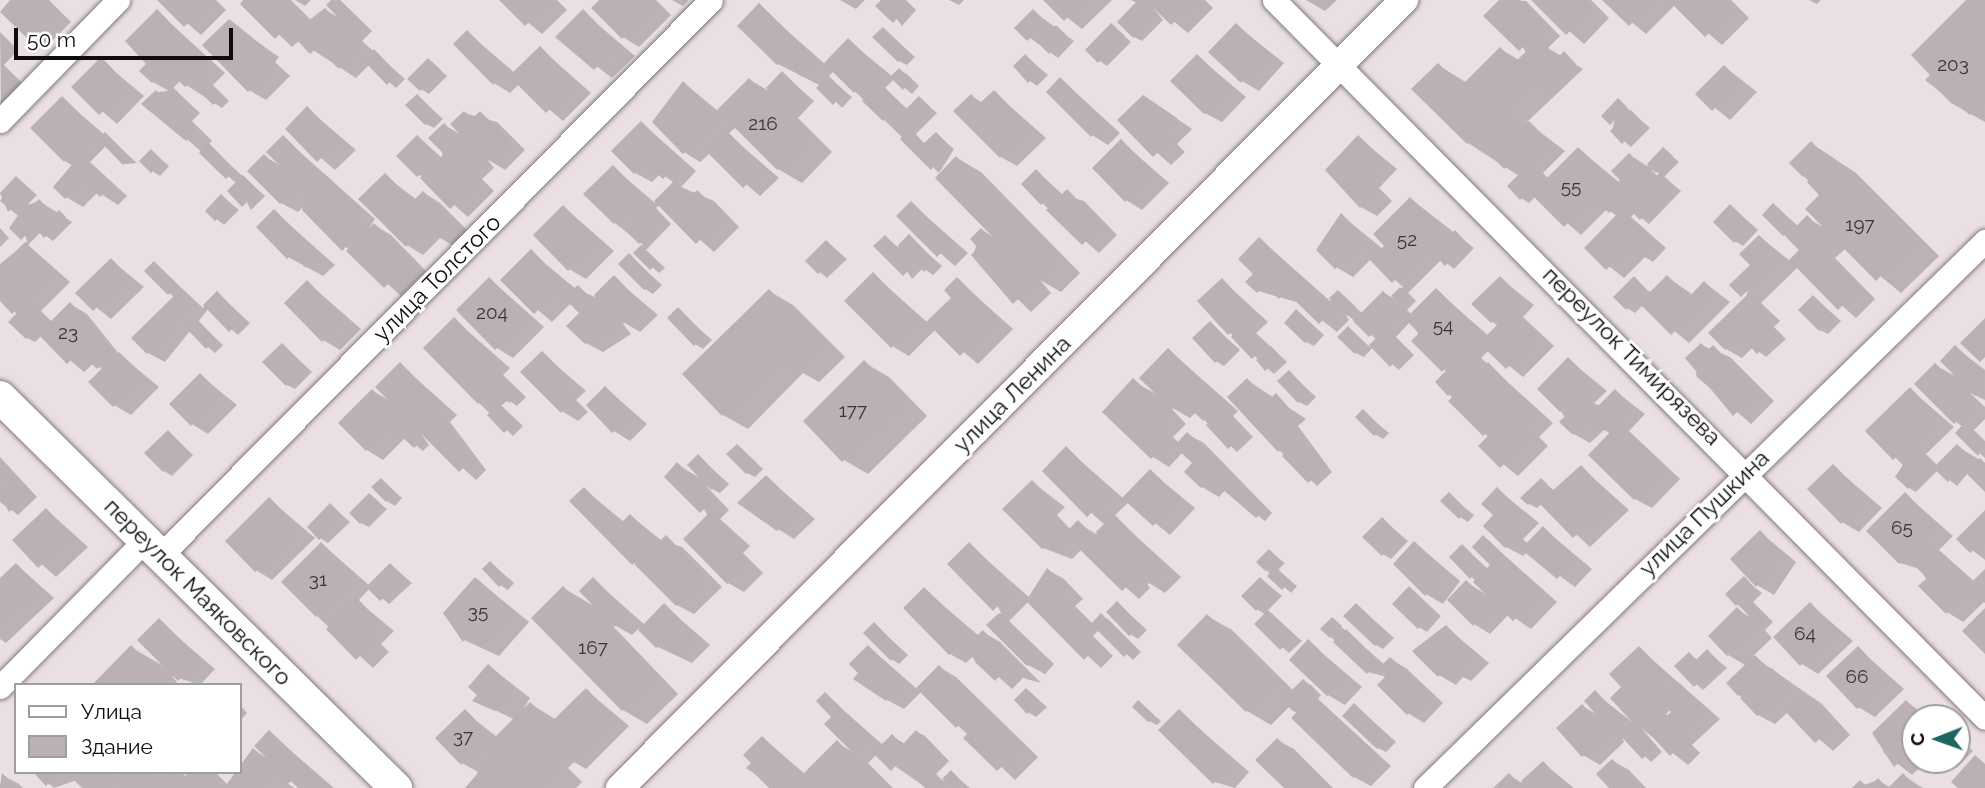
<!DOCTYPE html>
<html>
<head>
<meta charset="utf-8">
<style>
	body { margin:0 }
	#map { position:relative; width:1985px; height:788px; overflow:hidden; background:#eadfe1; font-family:Raleway,sans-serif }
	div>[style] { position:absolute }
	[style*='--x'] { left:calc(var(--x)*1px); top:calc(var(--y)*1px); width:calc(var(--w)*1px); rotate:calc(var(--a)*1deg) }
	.shadow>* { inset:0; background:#0003 }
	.building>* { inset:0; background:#bbb1b3 }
	.roads { filter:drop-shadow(0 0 2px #847a7c) drop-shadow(0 0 2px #847a7c) }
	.minor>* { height:23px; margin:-11.5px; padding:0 11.5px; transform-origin:11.5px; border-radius:11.5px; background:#fff }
	.tertiary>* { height:28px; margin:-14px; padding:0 14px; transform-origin:14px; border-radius:14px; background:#fff }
	.secondary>* { height:32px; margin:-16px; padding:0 16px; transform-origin:16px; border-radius:16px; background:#fff }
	span { translate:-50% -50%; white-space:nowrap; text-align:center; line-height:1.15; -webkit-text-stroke:6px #fff; paint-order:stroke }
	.number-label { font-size:19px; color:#3a3536 }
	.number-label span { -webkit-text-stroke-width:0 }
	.street-label { font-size:23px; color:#0f0c0c }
	.legend { position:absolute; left:14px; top:683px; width:228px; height:91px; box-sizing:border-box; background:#fff; border:2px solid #9f9e9e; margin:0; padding:9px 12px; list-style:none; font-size:21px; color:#0f0c0c }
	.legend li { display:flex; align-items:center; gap:14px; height:35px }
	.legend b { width:35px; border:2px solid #9f9e9e }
	.north { position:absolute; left:1901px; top:704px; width:70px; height:70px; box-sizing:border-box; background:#fff; border:2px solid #9f9e9e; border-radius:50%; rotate:269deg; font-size:19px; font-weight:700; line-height:28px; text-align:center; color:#0f0c0c }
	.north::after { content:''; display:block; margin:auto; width:24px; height:32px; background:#1d6760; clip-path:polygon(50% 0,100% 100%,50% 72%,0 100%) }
	.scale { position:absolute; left:14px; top:28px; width:219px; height:32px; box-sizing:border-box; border:4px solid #0f0c0c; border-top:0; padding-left:9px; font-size:21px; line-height:24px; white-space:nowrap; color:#0f0c0c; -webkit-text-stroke:5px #fff; paint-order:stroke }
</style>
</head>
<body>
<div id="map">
	<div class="shadow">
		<div style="clip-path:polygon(12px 0,49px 0,71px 22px,45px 48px,29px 38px)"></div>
		<div style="clip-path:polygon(160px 0,216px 0,226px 10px,201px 35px)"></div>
		<div style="clip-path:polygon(243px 0,291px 0,311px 20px,325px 10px,340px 18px,334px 0,340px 0,372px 31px,362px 41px,405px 79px,396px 88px,369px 65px,356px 78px,299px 41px,292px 47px)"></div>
		<div style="clip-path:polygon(295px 0,311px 0,305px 6px)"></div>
		<div style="clip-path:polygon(501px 0,557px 0,567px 10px,542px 34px)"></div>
		<div style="clip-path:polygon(602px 0,656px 0,671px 15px,639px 47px,623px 37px)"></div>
		<div style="clip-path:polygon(672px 0,689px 0,683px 6px)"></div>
		<div style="clip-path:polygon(840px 0,865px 0,856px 9px)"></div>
		<div style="clip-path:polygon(883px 0,906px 0,916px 10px,902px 26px)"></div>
		<div style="clip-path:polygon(949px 0,964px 0,959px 5px)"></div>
		<div style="clip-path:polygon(1045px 0,1112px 0,1082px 29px)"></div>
		<div style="clip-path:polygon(1131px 0,1147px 0,1163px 20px,1142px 41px,1134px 37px,1137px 3px)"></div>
		<div style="clip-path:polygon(1147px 0,1205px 0,1213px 8px,1188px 33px)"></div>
		<div style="clip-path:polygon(1306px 0,1337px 0,1325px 11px)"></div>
		<div style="clip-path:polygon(evenodd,1501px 0,1526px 1px,1560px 36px,1548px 48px,1583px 69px,1527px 122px,1565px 151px,1543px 173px,1549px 179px,1579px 149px,1620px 183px,1630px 155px,1647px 166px,1664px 149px,1679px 162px,1664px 177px,1681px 191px,1649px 224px,1635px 213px,1631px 217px,1666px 248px,1653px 262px,1645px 257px,1624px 278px,1586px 248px,1617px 216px,1607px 209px,1581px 235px,1536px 196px,1529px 203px,1521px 198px,1519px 176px,1468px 143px,1414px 89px,1438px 65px,1467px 83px,1500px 49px,1519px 60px,1526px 53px,1501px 0,1651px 169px,1661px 174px,1658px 177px,1651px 169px)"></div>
		<div style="clip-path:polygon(1533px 0,1591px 0,1609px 18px,1584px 44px)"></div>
		<div style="clip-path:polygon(1605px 0,1731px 0,1749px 18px,1722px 45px,1675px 5px,1646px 34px)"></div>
		<div style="clip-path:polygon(1809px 0,1821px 0,1817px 4px)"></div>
		<div style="clip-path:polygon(1968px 0,1985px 0,1985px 122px,1951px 103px,1928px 80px)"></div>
		<div style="clip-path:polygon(759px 6px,825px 64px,848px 40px,893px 77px,899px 70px,907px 74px,919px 86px,912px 94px,894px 79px,885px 88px,908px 110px,919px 98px,937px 113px,913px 137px,925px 144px,936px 134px,954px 149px,939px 173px,834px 71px,828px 77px,852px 97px,842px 108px,821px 86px,778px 64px,739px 26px)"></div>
		<div style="clip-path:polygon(157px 11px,225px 73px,213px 85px,229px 101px,222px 108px,180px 81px,173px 88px,200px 113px,192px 121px,212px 141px,208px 145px,265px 196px,251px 210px,237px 184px,187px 139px,156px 92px,169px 91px,153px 82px,149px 64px)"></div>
		<div style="clip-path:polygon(1033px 11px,1074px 41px,1058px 58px,1016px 28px)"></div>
		<div style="clip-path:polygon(583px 12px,635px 56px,612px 78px,558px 37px)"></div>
		<div style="clip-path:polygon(229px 22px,279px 57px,275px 62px,290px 76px,266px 100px,249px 90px)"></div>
		<div style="clip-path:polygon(1111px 25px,1131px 42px,1107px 66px,1100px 61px)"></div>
		<div style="clip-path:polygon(1236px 25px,1284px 63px,1259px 91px,1242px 81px)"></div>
		<div style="clip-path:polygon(883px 29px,915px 57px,907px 65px,899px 61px)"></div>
		<div style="clip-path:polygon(0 32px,18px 50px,4px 65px,23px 84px,1px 104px)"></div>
		<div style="clip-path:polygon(467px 32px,515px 73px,540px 48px,591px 93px,563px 121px,519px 84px,510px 93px,494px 83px)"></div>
		<div style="clip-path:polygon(1025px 56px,1048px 75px,1037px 86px,1030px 81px)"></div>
		<div style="clip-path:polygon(1197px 56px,1246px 97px,1222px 122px,1205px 113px)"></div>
		<div style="clip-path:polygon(101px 60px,144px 96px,117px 124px,74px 87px)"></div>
		<div style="clip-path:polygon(429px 60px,447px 76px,429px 94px,421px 89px)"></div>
		<div style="clip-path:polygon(1725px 67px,1757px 92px,1730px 120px,1698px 94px)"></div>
		<div style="clip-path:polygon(783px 74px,814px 101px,798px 118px,832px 152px,802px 183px,778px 169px,736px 127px,728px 134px,779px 178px,760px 196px,710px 153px,700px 162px,684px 152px,684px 83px,718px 111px,750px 80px,767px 90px)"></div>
		<div style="clip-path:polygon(1061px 79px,1120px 133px,1108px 145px,1092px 135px)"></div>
		<div style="clip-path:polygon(994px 92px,1046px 138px,1017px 166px,1001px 157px,971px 96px,983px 103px)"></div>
		<div style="clip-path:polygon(417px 96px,443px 119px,434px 128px,426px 124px)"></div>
		<div style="clip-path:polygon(62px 98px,137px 163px,125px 164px,107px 145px,90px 162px,127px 196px,118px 205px,98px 192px,83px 207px,66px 197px,73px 166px,65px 161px)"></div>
		<div style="clip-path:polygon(1619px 101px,1650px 128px,1631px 147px,1612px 131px)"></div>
		<div style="clip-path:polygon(1160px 107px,1192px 129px,1177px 144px,1185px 152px,1171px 165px,1120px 120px)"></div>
		<div style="clip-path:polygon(308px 109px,356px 150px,335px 170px,287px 129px)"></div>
		<div style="clip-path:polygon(464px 113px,497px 122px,525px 150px,505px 170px,487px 159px,494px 168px,482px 179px,494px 191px,468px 217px,398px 156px,418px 137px,442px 158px,444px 125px,462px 135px)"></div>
		<div style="clip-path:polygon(642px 123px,696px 171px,681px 187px,714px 201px,739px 227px,714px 252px,660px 204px,656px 208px,671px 224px,646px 250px,665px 268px,659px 273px,636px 253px,643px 245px,615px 223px,613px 167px,655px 203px,674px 183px,661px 173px,652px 182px,635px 173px)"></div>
		<div style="clip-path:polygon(283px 137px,375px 219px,366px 233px,374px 225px,391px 235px,426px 271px,401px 296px,302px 208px,298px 212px,281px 203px,264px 156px,281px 166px)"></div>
		<div style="clip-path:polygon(1359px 138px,1397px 169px,1379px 188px,1392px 201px,1377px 216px,1361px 207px)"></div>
		<div style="clip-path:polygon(1121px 141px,1169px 183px,1142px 210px,1126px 200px)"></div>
		<div style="clip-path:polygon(1811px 143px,1856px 173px,1939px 256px,1901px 293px,1846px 248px,1835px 258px,1875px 299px,1856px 318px,1798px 267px,1761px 303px,1780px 321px,1774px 327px,1786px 339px,1766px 357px,1753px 347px,1742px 358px,1726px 349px,1746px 298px,1760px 237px,1790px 261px,1801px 250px,1784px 235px,1774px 205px,1799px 227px,1807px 218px,1823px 227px,1822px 195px,1791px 163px)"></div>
		<div style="clip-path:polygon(151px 151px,169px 166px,160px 176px,152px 171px)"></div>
		<div style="clip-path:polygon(957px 158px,981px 172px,1080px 273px,1061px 292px,1040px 280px,1051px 293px,1031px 312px,973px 255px,982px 230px,994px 237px)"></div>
		<div style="clip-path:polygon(1037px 171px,1063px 195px,1084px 201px,1117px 235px,1099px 253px,1042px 203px)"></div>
		<div style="clip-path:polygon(385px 176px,417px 200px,424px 193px,440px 203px,468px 231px,454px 246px,440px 238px,423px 255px,407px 245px)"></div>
		<div style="clip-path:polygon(17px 178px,37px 195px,27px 205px,39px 201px,72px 222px,53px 241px,41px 232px,28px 245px,70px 282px,41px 311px,52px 322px,70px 304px,87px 314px,119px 354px,159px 387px,131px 415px,114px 405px,103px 370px,94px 363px,84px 372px,41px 336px,35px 342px,27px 338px,18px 315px,0 299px,0 264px,27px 242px,22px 219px,0 201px)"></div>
		<div style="clip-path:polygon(222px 196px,239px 210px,224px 225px,207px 211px)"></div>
		<div style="clip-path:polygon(1411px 199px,1474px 248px,1454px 269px,1442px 259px,1408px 293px,1416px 301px,1407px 310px,1412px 315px,1436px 290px,1489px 336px,1499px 326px,1492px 322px,1500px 278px,1534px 305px,1523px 317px,1554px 346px,1523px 377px,1489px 350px,1481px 358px,1553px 423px,1539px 437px,1548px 446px,1518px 476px,1480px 446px,1489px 438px,1449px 394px,1447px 373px,1410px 322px,1396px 337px,1414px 355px,1399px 370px,1373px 347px,1364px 357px,1356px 353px,1348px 328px,1370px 347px,1377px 340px,1344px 312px,1349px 320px,1337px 332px,1300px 303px,1258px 291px,1260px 239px,1330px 301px,1338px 292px,1363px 314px,1384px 293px,1398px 301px,1394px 296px,1403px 287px,1371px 259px,1353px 277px,1336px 267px,1341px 215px,1383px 249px)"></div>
		<div style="clip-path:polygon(911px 203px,968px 253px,955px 266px,898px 216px)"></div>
		<div style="clip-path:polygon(1731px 206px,1758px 230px,1743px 246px,1735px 241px)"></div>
		<div style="clip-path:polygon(564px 207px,614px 251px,586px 279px,569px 269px)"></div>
		<div style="clip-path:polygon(274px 211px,335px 265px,323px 276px,288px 257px)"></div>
		<div style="clip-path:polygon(0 228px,9px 238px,0 247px)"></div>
		<div style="clip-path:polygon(885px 237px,898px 247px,909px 237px,942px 266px,933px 275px,923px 268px,912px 279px)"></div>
		<div style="clip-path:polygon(827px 242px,847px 259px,827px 278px,807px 261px)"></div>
		<div style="clip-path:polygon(531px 252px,576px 289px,595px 297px,614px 278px,658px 315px,640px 332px,620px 320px,631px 334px,603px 352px,586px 343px,582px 313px,572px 302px,552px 322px,503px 280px)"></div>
		<div style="clip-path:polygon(629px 255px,662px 285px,653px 294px,645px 289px)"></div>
		<div style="clip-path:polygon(111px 260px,144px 287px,111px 319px,78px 293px)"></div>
		<div style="clip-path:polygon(155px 263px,203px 308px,217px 293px,250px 323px,238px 335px,208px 309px,198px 322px,223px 345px,215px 353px,190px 331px,165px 362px,148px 353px,134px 338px,175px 298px,146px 271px)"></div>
		<div style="clip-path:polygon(873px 274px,928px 323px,954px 298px,957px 279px,1013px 329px,978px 364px,936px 329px,909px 356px,892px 346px)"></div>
		<div style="clip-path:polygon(1667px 277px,1693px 295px,1705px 283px,1730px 302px,1689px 343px,1643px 305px,1635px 313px,1627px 308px,1634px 279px,1651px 293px)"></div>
		<div style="clip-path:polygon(490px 279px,544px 327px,513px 358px,497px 348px)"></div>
		<div style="clip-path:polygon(1222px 280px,1268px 322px,1256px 333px,1287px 362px,1274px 374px,1230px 333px)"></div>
		<div style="clip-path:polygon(307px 282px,361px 329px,340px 350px,323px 340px)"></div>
		<div style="clip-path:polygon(769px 291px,793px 305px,845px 357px,819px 382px,803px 373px,748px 429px,723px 415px)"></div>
		<div style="clip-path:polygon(1814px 297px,1841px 321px,1828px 334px,1820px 330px)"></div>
		<div style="clip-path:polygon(678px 310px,712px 340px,703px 349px,695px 344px)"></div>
		<div style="clip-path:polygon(1297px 311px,1324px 335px,1314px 346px,1306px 342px)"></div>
		<div style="clip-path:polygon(454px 319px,510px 368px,503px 375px,526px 397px,517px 406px,508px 400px,501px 406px,523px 426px,513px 436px,479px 403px)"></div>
		<div style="clip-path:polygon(1210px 323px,1240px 350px,1224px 366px,1216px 361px)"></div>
		<div style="clip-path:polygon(282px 345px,312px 372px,295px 389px,287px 385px)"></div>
		<div style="clip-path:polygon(1701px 345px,1730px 357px,1774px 401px,1751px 424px,1696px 376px)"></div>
		<div style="clip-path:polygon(1956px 348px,1985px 370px,1985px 400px,1970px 393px,1985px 407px,1985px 419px,1974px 430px,1985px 441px,1985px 458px,1957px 433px,1963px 427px,1956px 422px,1935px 365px,1957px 377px)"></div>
		<div style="clip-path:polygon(1169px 350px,1238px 411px,1233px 416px,1253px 437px,1237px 452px,1196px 412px,1190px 418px,1169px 406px,1186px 424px,1173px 437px,1179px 443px,1187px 434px,1204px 443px,1272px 513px,1265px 521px,1225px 490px,1219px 497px,1202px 487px,1186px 472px,1195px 463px,1183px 452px,1169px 467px,1153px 457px,1133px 381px,1156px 394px)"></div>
		<div style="clip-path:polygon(542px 353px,586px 391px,576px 400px,588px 412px,578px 421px,562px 411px)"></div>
		<div style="clip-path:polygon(1569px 360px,1607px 391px,1594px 403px,1600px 406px,1615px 391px,1645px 414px,1629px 431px,1680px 479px,1652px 508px,1635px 499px,1611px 434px,1604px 430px,1590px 443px,1574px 434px,1561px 411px)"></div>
		<div style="clip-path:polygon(865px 363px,889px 377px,927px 416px,868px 474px,844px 460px)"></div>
		<div style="clip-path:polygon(400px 364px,457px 415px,450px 422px,486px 470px,476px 480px,416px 426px,429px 445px,423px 451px,406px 437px,383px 460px,367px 450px,373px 391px,390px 401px)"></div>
		<div style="clip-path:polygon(1289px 372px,1316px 397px,1307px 406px,1299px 402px)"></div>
		<div style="clip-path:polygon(200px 375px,237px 405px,208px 434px,192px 424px)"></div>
		<div style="clip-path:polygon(1247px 380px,1306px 419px,1298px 426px,1332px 472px,1317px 486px,1279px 450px)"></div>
		<div style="clip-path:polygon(606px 388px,647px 424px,630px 441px,614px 431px)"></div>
		<div style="clip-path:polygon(1910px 389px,1954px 427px,1926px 454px,1938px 466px,1957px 446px,1965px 451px,1985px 463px,1985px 489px,1968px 473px,1957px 486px,1938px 470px,1916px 492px,1909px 488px,1902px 464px,1867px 431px)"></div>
		<div style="clip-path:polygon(1363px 412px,1389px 433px,1383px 439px,1375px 434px)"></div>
		<div style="clip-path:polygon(169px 432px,193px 455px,172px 476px,164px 471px)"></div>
		<div style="clip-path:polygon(738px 446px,763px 469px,755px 477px,747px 473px)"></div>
		<div style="clip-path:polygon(1067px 449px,1124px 499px,1150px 471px,1195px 508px,1170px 535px,1129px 502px,1114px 516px,1181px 577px,1165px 593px,1144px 580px,1150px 588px,1139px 599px,1082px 549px,1072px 559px,1043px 548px,1032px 482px,1065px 507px,1057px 515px,1071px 530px,1078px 523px,1096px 534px,1105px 525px,1044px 471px)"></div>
		<div style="clip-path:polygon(698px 456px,729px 484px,720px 493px,706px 486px,729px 510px,720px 519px,750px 546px,743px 553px,763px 573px,744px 592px,728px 583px,708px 516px,678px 465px,700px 478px)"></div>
		<div style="clip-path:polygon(0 457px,37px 497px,18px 515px,0 502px)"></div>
		<div style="clip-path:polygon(1833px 466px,1882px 508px,1859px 532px,1842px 522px)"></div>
		<div style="clip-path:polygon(1581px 467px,1629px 510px,1590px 547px,1542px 503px,1537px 508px,1529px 504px,1541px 480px,1555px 491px)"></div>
		<div style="clip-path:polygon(766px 477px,815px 519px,794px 539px,778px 529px)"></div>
		<div style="clip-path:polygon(381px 480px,402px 498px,395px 506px,387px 501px)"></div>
		<div style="clip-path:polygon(584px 489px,624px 522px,631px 516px,662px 541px,682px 547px,722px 587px,694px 614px,677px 605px,571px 501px)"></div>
		<div style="clip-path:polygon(1497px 489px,1539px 523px,1523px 539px,1528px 544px,1543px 528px,1592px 569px,1575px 587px,1527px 552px,1523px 556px,1506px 547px,1485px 526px,1495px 515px)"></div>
		<div style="clip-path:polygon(1905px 494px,1953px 536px,1939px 550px,1975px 582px,1985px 571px,1985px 601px,1963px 622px,1947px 612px,1920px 569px,1900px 563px,1869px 531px)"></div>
		<div style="clip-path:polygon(370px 495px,387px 509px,369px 527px,361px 523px)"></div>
		<div style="clip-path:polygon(1449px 495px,1474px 515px,1468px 522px,1460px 517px)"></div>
		<div style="clip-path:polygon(269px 499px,315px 538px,272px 580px,256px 570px)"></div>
		<div style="clip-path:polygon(331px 506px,350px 522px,328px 543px,320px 538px)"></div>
		<div style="clip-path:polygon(47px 510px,88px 547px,56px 577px,15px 540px)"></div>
		<div style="clip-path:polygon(1985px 512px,1985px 560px,1958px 539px)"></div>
		<div style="clip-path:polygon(1382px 519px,1408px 541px,1391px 559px,1383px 554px)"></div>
		<div style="clip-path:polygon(1761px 533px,1796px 562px,1774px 595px,1757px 585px)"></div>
		<div style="clip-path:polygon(1484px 537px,1557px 602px,1531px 629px,1509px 614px,1490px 634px,1474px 624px,1466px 582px,1487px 595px,1472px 577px,1462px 546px,1488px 569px,1493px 565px)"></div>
		<div style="clip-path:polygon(1415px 543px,1460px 581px,1443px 604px,1426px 594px)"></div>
		<div style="clip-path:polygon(322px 544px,370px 586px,391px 565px,412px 583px,389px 604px,370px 588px,358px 601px,394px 631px,381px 644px,389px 652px,373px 668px,317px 616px)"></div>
		<div style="clip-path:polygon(969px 544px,1030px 598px,1048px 570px,1064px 579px,1083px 599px,1075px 606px,1093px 624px,1101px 616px,1109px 620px,1141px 652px,1133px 660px,1099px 630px,1093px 636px,1113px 656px,1101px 668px,1029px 601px,1009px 621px,1054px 664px,1045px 674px,1028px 665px,989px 625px,1001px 613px)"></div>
		<div style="clip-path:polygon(1269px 551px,1285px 563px,1278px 570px,1297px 586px,1291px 593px,1266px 570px)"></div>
		<div style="clip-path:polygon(491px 563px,514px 583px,508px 590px,500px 585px)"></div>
		<div style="clip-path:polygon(17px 565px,54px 598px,6px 643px,0 639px,0 580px)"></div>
		<div style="clip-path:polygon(476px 579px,529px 622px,499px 656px,464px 640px)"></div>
		<div style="clip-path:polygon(593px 579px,645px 625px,664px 605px,710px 645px,692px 663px,658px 647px,639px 628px,632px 635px,609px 622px,678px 694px,647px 724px,623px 710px,563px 588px,594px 606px)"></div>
		<div style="clip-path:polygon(1261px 579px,1282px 596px,1267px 611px,1302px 641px,1289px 653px,1256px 624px,1266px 615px,1257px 609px)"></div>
		<div style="clip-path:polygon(1744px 579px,1762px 593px,1753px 602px,1773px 622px,1765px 630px,1772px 638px,1753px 656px,1822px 704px,1850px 735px,1833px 751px,1788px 712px,1775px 724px,1758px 715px,1728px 683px,1747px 666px,1728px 655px,1738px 610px,1752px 618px,1737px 604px)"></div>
		<div style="clip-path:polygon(1409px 588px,1441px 616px,1427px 632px,1419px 627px)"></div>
		<div style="clip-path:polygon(924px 589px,979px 636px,983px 632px,1000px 642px,1041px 683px,1023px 678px,1012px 689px,974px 655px,966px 663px,950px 654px)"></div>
		<div style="clip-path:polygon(1117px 603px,1147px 630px,1138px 639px,1130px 634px)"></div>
		<div style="clip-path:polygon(1810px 604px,1853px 641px,1818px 674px,1802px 664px)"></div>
		<div style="clip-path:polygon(1357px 605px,1394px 638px,1383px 649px,1376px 645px)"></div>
		<div style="clip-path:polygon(1207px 616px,1232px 630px,1294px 691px,1303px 681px,1311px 685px,1321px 695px,1318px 699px,1391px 766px,1371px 786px,1354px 777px,1290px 706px,1271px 725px,1247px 711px)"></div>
		<div style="clip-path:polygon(1332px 619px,1385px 665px,1391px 659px,1407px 669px,1443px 703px,1424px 723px,1408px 713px,1387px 677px,1368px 672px,1331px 637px)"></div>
		<div style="clip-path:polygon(159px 621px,215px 669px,200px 685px,172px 676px,179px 685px,94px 685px,132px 648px,162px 665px)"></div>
		<div style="clip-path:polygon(874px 624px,908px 655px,899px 664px,890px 658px)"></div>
		<div style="clip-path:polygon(1446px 627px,1489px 663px,1471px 681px,1463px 677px,1456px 685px,1439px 675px)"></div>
		<div style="clip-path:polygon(1309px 642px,1362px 687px,1345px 705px,1328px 695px)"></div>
		<div style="clip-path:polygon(869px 647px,917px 689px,939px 667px,956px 677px,1038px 757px,1015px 780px,922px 691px,904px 709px,887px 700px,861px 673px)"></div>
		<div style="clip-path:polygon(evenodd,1639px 648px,1720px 719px,1692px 745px,1700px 753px,1688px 765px,1642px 729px,1662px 752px,1651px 762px,1620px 732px,1624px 742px,1600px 765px,1583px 755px,1582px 706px,1598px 715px,1595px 693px,1641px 729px,1624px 687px,1639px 648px,1671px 709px,1674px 712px,1669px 717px,1666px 714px,1671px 709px)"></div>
		<div style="clip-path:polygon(1858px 648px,1904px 689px,1875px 717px,1858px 707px)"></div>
		<div style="clip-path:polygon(1707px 651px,1727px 668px,1703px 690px,1677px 666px,1689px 654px,1698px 660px)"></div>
		<div style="clip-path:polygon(489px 666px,530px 698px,519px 716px,531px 704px,555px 719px,586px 690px,629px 726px,586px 769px,574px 762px,568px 768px,582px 782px,576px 788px,468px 788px,478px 772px,462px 763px,465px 712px,497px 737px,515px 720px,475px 700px)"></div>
		<div style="clip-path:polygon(1027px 690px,1047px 707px,1036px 717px,1028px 712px)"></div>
		<div style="clip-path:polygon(825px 694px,883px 745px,892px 736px,905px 744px,917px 732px,925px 736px,949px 761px,936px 774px,943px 781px,951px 772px,970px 788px,927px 788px,877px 754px,868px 763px,893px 788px,769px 788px,749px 768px,763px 738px,805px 774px,837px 743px,851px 751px)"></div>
		<div style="clip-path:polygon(1907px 702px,1929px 718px,1915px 718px,1915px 760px,1928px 760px,1912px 775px,1883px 752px)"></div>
		<div style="clip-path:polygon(1139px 703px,1161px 721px,1157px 725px,1149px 721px)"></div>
		<div style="clip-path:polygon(240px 705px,247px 713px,240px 721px)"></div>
		<div style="clip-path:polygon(1355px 705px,1396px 742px,1386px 752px,1378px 748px)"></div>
		<div style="clip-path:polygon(1179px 711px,1249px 772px,1235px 788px,1215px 782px,1161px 730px)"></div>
		<div style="clip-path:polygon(270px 733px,334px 788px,301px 788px,292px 780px,288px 784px,295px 788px,85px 788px,77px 780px,54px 788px,35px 772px,186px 772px,182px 781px,191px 772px,215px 772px,229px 786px,254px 750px,267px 758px)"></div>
		<div style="clip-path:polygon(1957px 736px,1973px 751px,1956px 768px,1945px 760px,1957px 760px)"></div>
		<div style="clip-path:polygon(1277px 740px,1294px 749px,1333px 788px,1287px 788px)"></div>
		<div style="clip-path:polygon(1613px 761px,1629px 770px,1646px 788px,1612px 788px)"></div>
		<div style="clip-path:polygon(1543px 763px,1574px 788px,1496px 788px,1509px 775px,1522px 783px)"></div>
		<div style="clip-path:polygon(2px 775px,19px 784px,23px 788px,0 788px)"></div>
		<div style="clip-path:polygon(1904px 776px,1923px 788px,1855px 788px,1878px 780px,1891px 788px)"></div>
	</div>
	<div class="building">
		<div style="clip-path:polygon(10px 0,44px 0,55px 11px,28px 39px,0 12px)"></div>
		<div style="clip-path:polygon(157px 0,211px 0,184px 27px)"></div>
		<div style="clip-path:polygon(243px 0,286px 0,300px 14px,275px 39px,240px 4px)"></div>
		<div style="clip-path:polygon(331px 0,340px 0,366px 26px,356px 36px,326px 5px)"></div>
		<div style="clip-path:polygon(499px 0,551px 0,525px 26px)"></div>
		<div style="clip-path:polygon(599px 0,651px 0,655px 5px,622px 39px,591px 8px)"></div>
		<div style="clip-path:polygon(881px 0,904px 0,910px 5px,893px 23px,875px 6px)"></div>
		<div style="clip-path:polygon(1043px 0,1084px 0,1064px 21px)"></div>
		<div style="clip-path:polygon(1138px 0,1156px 15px,1133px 38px,1117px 22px)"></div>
		<div style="clip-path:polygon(1145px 0,1195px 0,1171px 25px)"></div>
		<div style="clip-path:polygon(1499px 0,1520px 0,1545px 25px,1519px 51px,1483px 16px)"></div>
		<div style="clip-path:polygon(1531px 0,1586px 0,1593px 8px,1566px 35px)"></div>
		<div style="clip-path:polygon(1602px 0,1654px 0,1629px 26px)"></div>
		<div style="clip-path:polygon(1668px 0,1726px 0,1734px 8px,1705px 37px)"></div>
		<div style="clip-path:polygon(1966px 0,1985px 0,1985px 100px,1970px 115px,1925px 80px,1930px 75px,1911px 55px)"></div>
		<div style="clip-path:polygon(759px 3px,818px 61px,802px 77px,783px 59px,777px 65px,737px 26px)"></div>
		<div style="clip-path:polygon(325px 8px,362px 46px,339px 69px,317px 48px,310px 54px,291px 34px)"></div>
		<div style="clip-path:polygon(157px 9px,209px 63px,185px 87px,166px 69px,152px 83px,139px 71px,146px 64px,125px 41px)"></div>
		<div style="clip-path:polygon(583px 9px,619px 46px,594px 70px,555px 37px)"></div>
		<div style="clip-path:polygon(1033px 9px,1046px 22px,1027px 41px,1014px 28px)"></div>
		<div style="clip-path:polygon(229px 19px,264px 47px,260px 51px,275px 66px,248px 92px,202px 45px)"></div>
		<div style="clip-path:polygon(1111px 23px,1125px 36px,1098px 63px,1085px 50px)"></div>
		<div style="clip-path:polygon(1236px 23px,1268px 53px,1241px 83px,1208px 52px)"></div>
		<div style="clip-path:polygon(1056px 25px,1067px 36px,1049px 54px,1038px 43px)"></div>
		<div style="clip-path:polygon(883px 27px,909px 52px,898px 62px,872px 37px)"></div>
		<div style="clip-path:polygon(467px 30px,507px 70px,493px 85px,453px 44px)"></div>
		<div style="clip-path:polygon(848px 38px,879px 68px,854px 93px,824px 63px)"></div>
		<div style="clip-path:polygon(1538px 40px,1554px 56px,1467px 144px,1411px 89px,1438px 63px,1461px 86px,1500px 47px,1515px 62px)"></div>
		<div style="clip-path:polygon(540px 46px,576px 83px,546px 113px,509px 76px)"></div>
		<div style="clip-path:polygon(374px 49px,398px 74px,387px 85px,363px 60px)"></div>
		<div style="clip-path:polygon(1564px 51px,1576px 64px,1549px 91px,1536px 79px)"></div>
		<div style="clip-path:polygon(1025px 54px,1041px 70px,1028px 83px,1013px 66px)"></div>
		<div style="clip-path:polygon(1197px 54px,1230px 86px,1204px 114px,1170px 81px)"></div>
		<div style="clip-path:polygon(101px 57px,129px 86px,99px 115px,71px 87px)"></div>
		<div style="clip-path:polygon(428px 58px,441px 70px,420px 91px,407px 79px)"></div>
		<div style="clip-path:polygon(1724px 65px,1741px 82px,1712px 111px,1695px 94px)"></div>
		<div style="clip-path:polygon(899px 68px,912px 81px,903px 90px,890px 77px)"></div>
		<div style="clip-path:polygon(782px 71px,807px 96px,791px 113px,766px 88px)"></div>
		<div style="clip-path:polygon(828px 75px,845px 92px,833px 105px,816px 88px)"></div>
		<div style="clip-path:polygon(203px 76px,223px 96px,213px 105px,194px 86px)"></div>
		<div style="clip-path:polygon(1060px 77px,1105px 122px,1091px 137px,1046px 92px)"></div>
		<div style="clip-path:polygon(749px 78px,809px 137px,777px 170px,717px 110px)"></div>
		<div style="clip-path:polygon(683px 81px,719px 117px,683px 154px,652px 122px)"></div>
		<div style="clip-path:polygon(880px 83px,900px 103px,883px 121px,862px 101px)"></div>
		<div style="clip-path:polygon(172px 86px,193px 108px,184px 117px,163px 95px)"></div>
		<div style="clip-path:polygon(156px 90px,196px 131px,186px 141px,141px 104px)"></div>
		<div style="clip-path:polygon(994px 90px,1031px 128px,1000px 158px,953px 111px,971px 94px,980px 103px)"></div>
		<div style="clip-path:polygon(417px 94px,436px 113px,425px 125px,405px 105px)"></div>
		<div style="clip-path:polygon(1143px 95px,1177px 118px,1162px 133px,1170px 141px,1153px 157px,1117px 120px)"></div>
		<div style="clip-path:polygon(62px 96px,96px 130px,64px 162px,30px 128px)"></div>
		<div style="clip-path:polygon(919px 96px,930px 107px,901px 136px,890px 125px)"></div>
		<div style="clip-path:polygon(1618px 98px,1627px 107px,1610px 125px,1601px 116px)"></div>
		<div style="clip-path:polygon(307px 106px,340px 140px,317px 162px,285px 129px)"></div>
		<div style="clip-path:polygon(1631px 110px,1643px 123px,1622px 144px,1610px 131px)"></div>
		<div style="clip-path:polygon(464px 111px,472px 119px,480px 111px,509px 140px,487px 162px,450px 124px)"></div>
		<div style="clip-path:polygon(1505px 113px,1521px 129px,1529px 121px,1549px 141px,1528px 163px,1519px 154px,1504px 169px,1477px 141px)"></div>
		<div style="clip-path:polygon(641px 121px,681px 161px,663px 179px,646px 162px,634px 174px,611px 151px)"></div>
		<div style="clip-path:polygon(444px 123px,479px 158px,467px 169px,479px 181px,450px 209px,420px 178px,444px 154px,428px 138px)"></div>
		<div style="clip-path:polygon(911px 129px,924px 143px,936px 132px,947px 143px,931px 170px,900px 139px)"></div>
		<div style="clip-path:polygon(105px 132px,131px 158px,123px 165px,98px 139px)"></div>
		<div style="clip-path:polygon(728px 132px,764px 168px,743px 188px,707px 152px)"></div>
		<div style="clip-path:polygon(283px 135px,319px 171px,302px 188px,266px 152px)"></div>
		<div style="clip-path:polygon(417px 135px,439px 156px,417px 177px,396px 156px)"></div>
		<div style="clip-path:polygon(1358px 135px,1382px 158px,1363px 177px,1377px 190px,1360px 208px,1325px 170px)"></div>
		<div style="clip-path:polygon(1121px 139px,1154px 173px,1125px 202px,1092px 168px)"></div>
		<div style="clip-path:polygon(1811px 141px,1825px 156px,1803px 177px,1789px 163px)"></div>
		<div style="clip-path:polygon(209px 143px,235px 170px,226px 179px,199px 153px)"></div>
		<div style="clip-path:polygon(1578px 147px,1611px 179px,1564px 227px,1531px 194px)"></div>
		<div style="clip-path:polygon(1663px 147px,1673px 156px,1656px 173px,1647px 164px)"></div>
		<div style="clip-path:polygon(151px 149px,163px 161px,151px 173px,139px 161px)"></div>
		<div style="clip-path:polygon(1629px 153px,1649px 173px,1609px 213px,1598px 203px,1620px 180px,1611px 171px)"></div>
		<div style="clip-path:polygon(81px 154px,112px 186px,100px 197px,84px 180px,65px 199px,53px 187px)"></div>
		<div style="clip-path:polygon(264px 154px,297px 187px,280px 204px,247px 171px)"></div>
		<div style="clip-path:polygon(956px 156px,1057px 258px,1035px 280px,935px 178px)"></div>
		<div style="clip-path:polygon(1832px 157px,1915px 241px,1876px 281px,1805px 209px,1819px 195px,1807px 182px)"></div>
		<div style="clip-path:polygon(1531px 162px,1544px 175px,1520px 200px,1507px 186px)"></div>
		<div style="clip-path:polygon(613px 165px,643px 196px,614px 224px,583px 194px)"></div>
		<div style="clip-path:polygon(1036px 169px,1056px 190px,1041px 205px,1021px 184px)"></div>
		<div style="clip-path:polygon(1660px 172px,1674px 186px,1640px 220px,1627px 207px)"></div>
		<div style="clip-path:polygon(324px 173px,360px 209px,346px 222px,358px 234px,342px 251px,302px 210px,313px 198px,306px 191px)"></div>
		<div style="clip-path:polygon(385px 173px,413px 201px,423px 191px,453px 221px,436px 237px,425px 227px,406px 247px,358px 199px)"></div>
		<div style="clip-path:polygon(243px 175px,258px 190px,242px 207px,227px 191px)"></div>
		<div style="clip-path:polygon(16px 176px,31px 190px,8px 212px,0 193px)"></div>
		<div style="clip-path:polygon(674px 181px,690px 197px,697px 190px,724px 216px,696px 244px,654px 201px)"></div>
		<div style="clip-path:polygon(1067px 189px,1102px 225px,1082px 245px,1046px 210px)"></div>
		<div style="clip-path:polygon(221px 194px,232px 205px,215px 221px,205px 211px)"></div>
		<div style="clip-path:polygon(1410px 197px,1444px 230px,1392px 283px,1370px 260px,1384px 246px,1373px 234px)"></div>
		<div style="clip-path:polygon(644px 198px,664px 219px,639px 244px,626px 231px,640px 218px,632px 210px)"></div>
		<div style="clip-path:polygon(39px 199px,51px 211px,21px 240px,9px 228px,27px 203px,31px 207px)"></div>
		<div style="clip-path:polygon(911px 201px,952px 242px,937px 257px,896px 216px)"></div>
		<div style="clip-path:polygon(1773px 203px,1795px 224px,1783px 236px,1762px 215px)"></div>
		<div style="clip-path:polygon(1730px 204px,1751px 225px,1734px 243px,1713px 222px)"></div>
		<div style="clip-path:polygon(563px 205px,598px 241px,568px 271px,533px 235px)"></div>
		<div style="clip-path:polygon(274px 209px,319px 254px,306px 268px,292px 254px,287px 259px,256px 227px)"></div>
		<div style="clip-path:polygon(1622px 209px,1651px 238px,1635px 254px,1629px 248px,1606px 270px,1584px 248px)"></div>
		<div style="clip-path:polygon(59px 210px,66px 217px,44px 238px,38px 231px)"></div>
		<div style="clip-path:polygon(1341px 213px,1366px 238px,1335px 269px,1316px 250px)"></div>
		<div style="clip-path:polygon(1807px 215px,1829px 238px,1819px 248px,1859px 288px,1838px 310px,1789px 260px,1799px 250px,1786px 237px)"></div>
		<div style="clip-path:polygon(374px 223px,411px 260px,384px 288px,346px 251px)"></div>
		<div style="clip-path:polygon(981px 228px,1035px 283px,1013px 304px,971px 255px,978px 248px,970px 239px)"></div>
		<div style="clip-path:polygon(1455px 230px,1467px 243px,1445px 266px,1433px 253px)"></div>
		<div style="clip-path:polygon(909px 234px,935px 261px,924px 272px,898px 245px)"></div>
		<div style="clip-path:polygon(885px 235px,914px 265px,903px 276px,873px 246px)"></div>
		<div style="clip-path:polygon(1759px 235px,1782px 257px,1741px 297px,1729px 285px,1750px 265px,1739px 254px)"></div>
		<div style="clip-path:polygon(1259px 237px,1334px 309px,1319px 324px,1285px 291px,1279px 299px,1264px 285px,1257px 293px,1245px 282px,1253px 274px,1238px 259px)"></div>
		<div style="clip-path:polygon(826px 240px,840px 254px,818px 274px,805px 261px)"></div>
		<div style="clip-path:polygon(25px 242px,54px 271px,12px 314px,0 301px,0 267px)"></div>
		<div style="clip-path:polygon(641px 245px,658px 262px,650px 270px,633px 253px)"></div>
		<div style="clip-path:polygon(531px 249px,565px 284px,534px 314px,500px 280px)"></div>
		<div style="clip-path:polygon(629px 253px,655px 280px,644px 290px,618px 264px)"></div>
		<div style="clip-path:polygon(111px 258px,129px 277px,93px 311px,75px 293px)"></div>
		<div style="clip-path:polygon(154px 261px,178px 285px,168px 295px,144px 271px)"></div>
		<div style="clip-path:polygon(873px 272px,920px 320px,891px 348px,844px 301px)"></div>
		<div style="clip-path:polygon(614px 275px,642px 304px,623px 324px,594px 295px)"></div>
		<div style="clip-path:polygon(1667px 275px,1689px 297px,1704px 281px,1714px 291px,1671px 335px,1639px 303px)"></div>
		<div style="clip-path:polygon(1500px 276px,1519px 295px,1491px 323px,1471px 304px)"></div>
		<div style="clip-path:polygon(1634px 276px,1646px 289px,1626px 310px,1613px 297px)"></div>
		<div style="clip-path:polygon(489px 277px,529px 317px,495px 350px,456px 310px)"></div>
		<div style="clip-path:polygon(957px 277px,998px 318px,960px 356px,926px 322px,951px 298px,944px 290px)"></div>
		<div style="clip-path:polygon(1222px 278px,1253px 312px,1228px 335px,1197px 301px)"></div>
		<div style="clip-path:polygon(307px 280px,345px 319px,322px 342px,284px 303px)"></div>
		<div style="clip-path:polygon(578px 285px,616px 324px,585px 344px,566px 326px,579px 313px,564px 298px)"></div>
		<div style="clip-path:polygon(1400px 287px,1409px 296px,1400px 304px,1391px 296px)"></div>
		<div style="clip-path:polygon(1436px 288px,1481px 332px,1442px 372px,1411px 341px,1419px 333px,1405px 319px)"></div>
		<div style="clip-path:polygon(769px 289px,821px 342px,794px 370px,781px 357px,722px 416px,682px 374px)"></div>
		<div style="clip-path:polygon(180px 290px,191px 301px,147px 354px,131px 338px)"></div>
		<div style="clip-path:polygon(1338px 290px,1356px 307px,1347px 316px,1329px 298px)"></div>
		<div style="clip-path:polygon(217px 291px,243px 318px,229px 332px,203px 305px)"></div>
		<div style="clip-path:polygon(1383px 291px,1399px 307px,1369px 337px,1353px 321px)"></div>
		<div style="clip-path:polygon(1748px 294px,1765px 311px,1725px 350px,1708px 333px)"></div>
		<div style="clip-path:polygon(1813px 295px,1834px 316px,1819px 331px,1798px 310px)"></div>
		<div style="clip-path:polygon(29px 301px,47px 318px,26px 339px,8px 322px)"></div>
		<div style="clip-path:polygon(70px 302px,99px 332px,67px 364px,38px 334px)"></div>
		<div style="clip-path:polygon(678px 307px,705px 335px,694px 346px,667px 318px)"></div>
		<div style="clip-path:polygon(1296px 309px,1318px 330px,1305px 343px,1284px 323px)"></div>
		<div style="clip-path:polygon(1513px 309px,1539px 335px,1506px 369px,1479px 343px)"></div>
		<div style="clip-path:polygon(454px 317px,494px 358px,477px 375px,492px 390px,478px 404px,423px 348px)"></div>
		<div style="clip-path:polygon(196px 318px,216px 339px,206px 349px,186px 328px)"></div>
		<div style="clip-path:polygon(1985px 318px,1985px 357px,1980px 362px,1960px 343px)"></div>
		<div style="clip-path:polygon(1766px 320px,1779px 334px,1757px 354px,1744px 340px)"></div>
		<div style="clip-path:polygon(1210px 321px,1233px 345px,1215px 363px,1192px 338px)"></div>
		<div style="clip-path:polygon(1245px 323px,1266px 346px,1252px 359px,1231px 337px)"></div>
		<div style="clip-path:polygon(1348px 326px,1365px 343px,1355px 354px,1337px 337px)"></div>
		<div style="clip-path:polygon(1386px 328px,1407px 349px,1390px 367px,1369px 345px)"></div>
		<div style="clip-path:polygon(103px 339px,115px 351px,97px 369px,85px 357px)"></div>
		<div style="clip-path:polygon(282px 343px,306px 367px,286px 386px,262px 362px)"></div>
		<div style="clip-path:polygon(1701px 343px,1708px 350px,1713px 345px,1758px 391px,1733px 416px,1685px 358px)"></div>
		<div style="clip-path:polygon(1955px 345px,1985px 374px,1975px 396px,1940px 361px)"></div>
		<div style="clip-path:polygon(1271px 346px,1281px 357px,1265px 371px,1256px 360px)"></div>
		<div style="clip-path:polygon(1469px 347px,1483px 361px,1448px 396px,1435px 382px)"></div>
		<div style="clip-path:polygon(1168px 348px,1222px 401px,1203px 421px,1182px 400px,1172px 410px,1139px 378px)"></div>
		<div style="clip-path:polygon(542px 351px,571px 380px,561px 390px,572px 401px,561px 413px,520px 372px)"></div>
		<div style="clip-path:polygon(119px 352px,144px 376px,113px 407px,88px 382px)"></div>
		<div style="clip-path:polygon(1568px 357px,1591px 380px,1560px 412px,1537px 389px)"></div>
		<div style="clip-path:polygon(864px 360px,904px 401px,842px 462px,803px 421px)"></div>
		<div style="clip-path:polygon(400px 362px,442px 405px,434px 412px,471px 460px,459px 472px,375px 387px)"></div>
		<div style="clip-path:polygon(1488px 362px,1522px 397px,1483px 436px,1448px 401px)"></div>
		<div style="clip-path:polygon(1935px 363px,1975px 402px,1954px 424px,1914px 384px)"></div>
		<div style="clip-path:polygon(1289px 370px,1309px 392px,1298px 403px,1277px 381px)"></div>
		<div style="clip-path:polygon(499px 371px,519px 392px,509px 403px,488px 382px)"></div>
		<div style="clip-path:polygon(200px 373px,222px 395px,191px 426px,169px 404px)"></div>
		<div style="clip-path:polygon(1133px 378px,1170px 413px,1157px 427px,1170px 439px,1151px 459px,1102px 412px)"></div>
		<div style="clip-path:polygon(1247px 378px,1268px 401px,1276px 393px,1290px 409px,1283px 416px,1298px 432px,1278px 452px,1227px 397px)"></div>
		<div style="clip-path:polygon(605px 386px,632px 414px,612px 433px,586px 405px)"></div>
		<div style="clip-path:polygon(1910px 387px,1938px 417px,1893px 460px,1865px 431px)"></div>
		<div style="clip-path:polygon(372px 389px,400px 417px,366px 451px,338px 423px)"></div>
		<div style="clip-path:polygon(1615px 389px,1630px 404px,1603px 431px,1589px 418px,1573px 435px,1559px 422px,1586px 396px,1597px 407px)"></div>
		<div style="clip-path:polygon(1525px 399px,1538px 413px,1524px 427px,1532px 436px,1500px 468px,1478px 446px)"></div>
		<div style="clip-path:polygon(499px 403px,517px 421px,504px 433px,487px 415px)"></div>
		<div style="clip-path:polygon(1224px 408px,1247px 432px,1228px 449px,1206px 425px)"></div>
		<div style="clip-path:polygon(1363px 409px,1382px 428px,1374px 436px,1355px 417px)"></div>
		<div style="clip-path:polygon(403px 421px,422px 440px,414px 448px,394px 429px)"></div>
		<div style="clip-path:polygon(1965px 422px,1985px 442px,1978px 456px,1955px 433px)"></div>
		<div style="clip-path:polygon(1619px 423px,1665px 468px,1634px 500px,1588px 455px)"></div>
		<div style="clip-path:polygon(168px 430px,187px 450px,163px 472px,144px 453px)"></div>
		<div style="clip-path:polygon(1187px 432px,1222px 465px,1201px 488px,1184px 472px,1192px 463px,1174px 446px)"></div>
		<div style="clip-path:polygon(1299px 439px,1325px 467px,1308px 483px,1282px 456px)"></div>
		<div style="clip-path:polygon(737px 444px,757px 463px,746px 474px,726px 454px)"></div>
		<div style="clip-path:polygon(1957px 444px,1971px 458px,1948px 482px,1933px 468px)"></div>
		<div style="clip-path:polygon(1066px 446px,1112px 493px,1087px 517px,1042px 471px)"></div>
		<div style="clip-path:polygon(1916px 446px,1933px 463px,1908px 489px,1895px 477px)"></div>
		<div style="clip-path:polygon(698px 454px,722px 479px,711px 490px,687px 465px)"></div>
		<div style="clip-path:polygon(1980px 458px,1985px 463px,1985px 492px,1966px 473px)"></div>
		<div style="clip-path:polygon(0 462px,7px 471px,0 477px)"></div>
		<div style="clip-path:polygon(677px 462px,714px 499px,700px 513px,664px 477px)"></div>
		<div style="clip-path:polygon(1833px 464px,1867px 498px,1841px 524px,1807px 489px)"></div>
		<div style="clip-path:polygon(1581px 465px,1614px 500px,1573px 538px,1539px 503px)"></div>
		<div style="clip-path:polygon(1150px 469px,1180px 498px,1153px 526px,1122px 498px)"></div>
		<div style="clip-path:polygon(1223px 472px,1265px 508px,1256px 518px,1214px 482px)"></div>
		<div style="clip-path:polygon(766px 475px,800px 508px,777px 531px,737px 503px)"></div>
		<div style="clip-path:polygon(18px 478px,31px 492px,9px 512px,0 496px)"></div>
		<div style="clip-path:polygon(381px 478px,396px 493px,386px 502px,371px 487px)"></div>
		<div style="clip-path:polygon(1541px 478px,1548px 485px,1528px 505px,1520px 498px)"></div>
		<div style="clip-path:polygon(1032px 480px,1049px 497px,1042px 505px,1064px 528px,1058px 534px,1065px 541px,1055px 551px,1048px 544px,1042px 549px,1002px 509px)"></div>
		<div style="clip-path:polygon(584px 487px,620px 524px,630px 514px,657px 541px,632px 565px,569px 501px)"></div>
		<div style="clip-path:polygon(1497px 487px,1523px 513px,1507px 529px,1516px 537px,1505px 548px,1483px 526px,1493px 515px,1481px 504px)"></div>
		<div style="clip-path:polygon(1449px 492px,1467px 510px,1459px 519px,1440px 501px)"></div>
		<div style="clip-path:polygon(1905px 492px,1938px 526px,1899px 564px,1866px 531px)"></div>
		<div style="clip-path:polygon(369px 493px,380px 503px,360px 524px,349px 513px)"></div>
		<div style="clip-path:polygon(269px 497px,299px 527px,255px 572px,225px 541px)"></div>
		<div style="clip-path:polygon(330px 503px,343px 516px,319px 540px,307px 527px)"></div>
		<div style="clip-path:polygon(46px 508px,73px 537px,38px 568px,12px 540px)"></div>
		<div style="clip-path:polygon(1985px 510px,1985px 539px,1970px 553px,1956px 539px)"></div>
		<div style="clip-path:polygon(710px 512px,735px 536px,728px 542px,748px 563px,727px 584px,683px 539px)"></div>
		<div style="clip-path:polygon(1114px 514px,1165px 566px,1147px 585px,1096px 532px)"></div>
		<div style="clip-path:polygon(1382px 517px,1401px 536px,1382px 556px,1362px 537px)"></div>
		<div style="clip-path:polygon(1078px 520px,1135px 578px,1122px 591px,1064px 534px)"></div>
		<div style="clip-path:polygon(1543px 526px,1576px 559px,1557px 579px,1521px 549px)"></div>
		<div style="clip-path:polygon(1760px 530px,1780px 552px,1756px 587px,1730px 559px)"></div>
		<div style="clip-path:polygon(666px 535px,706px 576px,676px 606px,635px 565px)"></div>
		<div style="clip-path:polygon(1483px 535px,1542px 591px,1513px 621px,1473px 582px,1490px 565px,1472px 547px)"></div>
		<div style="clip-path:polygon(1414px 541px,1445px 570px,1425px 596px,1393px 564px)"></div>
		<div style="clip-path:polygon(321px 542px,356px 577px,316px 617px,281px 582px)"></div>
		<div style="clip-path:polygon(969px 542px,1015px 588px,993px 611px,947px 564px)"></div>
		<div style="clip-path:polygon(1462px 544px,1483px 565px,1470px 579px,1449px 557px)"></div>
		<div style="clip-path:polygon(1932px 545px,1971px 583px,1985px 569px,1985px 603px,1970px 589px,1946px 614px,1918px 586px,1927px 578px,1913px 564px)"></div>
		<div style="clip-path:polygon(1269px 549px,1278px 558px,1265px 571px,1256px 562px)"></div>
		<div style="clip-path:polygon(490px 561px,507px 578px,499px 587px,482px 569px)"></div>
		<div style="clip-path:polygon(16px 563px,39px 587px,0 623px,0 578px)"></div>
		<div style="clip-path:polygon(390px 563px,405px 578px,380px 601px,366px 587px)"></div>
		<div style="clip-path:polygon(1276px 567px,1290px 581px,1282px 590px,1267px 576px)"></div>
		<div style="clip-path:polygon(1047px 568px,1067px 588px,1060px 596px,1083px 620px,1077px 626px,1097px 646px,1084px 660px,1026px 601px)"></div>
		<div style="clip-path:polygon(1744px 576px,1755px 588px,1736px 606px,1725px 594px)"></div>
		<div style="clip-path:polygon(475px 577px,514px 611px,482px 647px,468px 636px,463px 642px,443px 613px)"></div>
		<div style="clip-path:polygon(593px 577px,628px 613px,614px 627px,579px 591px)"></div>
		<div style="clip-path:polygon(1260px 577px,1275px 591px,1256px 611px,1241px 596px)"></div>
		<div style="clip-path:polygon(1466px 580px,1492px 606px,1473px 626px,1447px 600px)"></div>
		<div style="clip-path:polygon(563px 586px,655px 679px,622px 711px,531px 618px)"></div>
		<div style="clip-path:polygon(1409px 586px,1435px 611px,1418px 629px,1392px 604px)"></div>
		<div style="clip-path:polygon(924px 587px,971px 633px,949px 655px,903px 608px)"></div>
		<div style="clip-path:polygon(357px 598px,379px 621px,366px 634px,374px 641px,356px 660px,326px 629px)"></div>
		<div style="clip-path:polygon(1748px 598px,1766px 617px,1758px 626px,1740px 606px)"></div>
		<div style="clip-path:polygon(1117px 601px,1140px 625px,1129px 636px,1106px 612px)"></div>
		<div style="clip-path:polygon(1810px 602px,1837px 631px,1800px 666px,1773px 637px)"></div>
		<div style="clip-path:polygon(664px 603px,695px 634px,675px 655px,663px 643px,656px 648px,638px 630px)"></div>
		<div style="clip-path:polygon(1356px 603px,1387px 633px,1375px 646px,1343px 616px)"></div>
		<div style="clip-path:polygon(1737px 607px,1757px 628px,1727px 656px,1708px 636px)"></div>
		<div style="clip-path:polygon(1985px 608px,1985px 654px,1962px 631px)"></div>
		<div style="clip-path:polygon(1268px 610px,1295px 635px,1280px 650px,1254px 624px)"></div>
		<div style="clip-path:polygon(999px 613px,1039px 654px,1027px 666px,986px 625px)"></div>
		<div style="clip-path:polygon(1101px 613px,1134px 647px,1124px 657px,1091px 624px)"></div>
		<div style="clip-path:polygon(1207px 614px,1276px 681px,1246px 712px,1177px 645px)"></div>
		<div style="clip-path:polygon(1332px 617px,1342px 626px,1330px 638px,1320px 629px)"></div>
		<div style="clip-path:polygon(159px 618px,200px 659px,178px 681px,137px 640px)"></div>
		<div style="clip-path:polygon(874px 622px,901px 650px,891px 661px,863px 633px)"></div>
		<div style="clip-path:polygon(1446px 625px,1473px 652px,1453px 673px,1447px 667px,1438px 677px,1412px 651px)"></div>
		<div style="clip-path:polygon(1346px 629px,1379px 661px,1367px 674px,1333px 642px)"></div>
		<div style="clip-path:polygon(983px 630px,1025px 673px,1019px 679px,1008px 667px,995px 681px,976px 663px,966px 646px)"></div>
		<div style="clip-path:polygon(1308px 639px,1346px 676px,1327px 696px,1289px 660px)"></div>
		<div style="clip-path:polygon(131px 645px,170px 685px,92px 685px)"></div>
		<div style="clip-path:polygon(868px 645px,905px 682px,886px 701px,853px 679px,858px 673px,849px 664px)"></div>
		<div style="clip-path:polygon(1639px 646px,1667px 675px,1651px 689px,1658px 697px,1650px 704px,1660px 714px,1640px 731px,1655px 747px,1642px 759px,1619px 734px,1632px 722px,1610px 698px,1621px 687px,1609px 674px)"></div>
		<div style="clip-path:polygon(1858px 646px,1889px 679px,1857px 709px,1826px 676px)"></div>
		<div style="clip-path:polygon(1707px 649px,1720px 663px,1694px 687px,1674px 666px,1689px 652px,1696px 660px)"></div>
		<div style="clip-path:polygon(1755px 655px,1768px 668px,1738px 696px,1726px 683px)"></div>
		<div style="clip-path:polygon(1390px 657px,1428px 693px,1407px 715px,1377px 685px,1385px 677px,1377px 670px)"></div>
		<div style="clip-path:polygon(488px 664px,515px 688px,495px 711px,472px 701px,477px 695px,468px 687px)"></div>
		<div style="clip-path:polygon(939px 665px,979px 706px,956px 728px,916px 688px)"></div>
		<div style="clip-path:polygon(1772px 668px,1789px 686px,1757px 716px,1740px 698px)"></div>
		<div style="clip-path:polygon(1303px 679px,1315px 690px,1294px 712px,1282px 700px)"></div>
		<div style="clip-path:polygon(1680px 683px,1704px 709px,1677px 735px,1684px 742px,1670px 756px,1649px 733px,1671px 712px,1661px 701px)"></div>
		<div style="clip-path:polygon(586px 688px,613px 716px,569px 761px,541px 732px)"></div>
		<div style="clip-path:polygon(1026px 688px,1040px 701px,1027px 714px,1014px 700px)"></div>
		<div style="clip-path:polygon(1595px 690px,1622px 719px,1610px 730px,1584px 701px)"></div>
		<div style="clip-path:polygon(825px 692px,870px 736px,853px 753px,824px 724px,831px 717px,816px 701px)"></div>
		<div style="clip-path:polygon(1805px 693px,1835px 725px,1815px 743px,1785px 711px)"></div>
		<div style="clip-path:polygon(1313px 695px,1376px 755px,1353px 778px,1291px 718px)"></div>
		<div style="clip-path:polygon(1138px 700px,1154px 715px,1148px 722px,1132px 707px)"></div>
		<div style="clip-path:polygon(1906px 700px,1923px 718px,1915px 718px,1915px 747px,1894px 767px,1872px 733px)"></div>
		<div style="clip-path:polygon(530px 702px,548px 720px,536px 732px,559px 767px,537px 788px,465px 788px,497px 751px,489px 743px)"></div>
		<div style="clip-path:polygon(1354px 703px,1389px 737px,1377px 749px,1342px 716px)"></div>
		<div style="clip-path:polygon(1582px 704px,1608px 732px,1582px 757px,1556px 728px)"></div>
		<div style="clip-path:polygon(465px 709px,491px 736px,461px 765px,435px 738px)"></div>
		<div style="clip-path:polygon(1179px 709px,1234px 762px,1213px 784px,1158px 730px)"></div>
		<div style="clip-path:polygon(989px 713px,1022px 747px,997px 771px,963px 738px)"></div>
		<div style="clip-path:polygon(269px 730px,328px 786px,326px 788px,298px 788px,254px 746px)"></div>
		<div style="clip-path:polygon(916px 730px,942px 756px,929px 769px,904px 743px)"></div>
		<div style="clip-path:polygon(892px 734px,945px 788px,925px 788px,899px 762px,891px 771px,873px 753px)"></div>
		<div style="clip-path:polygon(762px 736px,814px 788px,776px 788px,746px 768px,751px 763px,743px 755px)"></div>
		<div style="clip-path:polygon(1957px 736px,1966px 746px,1957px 755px)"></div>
		<div style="clip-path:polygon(1277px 738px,1329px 788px,1284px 788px,1255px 760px)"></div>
		<div style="clip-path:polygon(837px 740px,884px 788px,818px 788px,804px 773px)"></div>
		<div style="clip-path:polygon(253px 748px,277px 770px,259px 788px,224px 788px)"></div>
		<div style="clip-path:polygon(1975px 755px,1985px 764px,1985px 788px,1958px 788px,1951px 782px)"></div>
		<div style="clip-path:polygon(1612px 759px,1640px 788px,1609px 788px,1596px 774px)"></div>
		<div style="clip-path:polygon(1543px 761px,1569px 788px,1527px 788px,1521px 781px)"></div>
		<div style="clip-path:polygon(951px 770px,965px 785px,962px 788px,942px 779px)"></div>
		<div style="clip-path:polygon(33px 772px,59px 772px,46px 786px)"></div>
		<div style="clip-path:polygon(78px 772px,109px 772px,119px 783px,82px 788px,72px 778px)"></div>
		<div style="clip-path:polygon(160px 772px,144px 788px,131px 788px,118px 774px)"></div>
		<div style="clip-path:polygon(170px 772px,179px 782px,189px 772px,210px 772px,220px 782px,214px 788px,152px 788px)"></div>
		<div style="clip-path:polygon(2px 773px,17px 788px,0 788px)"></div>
		<div style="clip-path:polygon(1509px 773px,1523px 788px,1493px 788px)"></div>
		<div style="clip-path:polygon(1903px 773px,1917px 788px,1888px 788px)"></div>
		<div style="clip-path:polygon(1878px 778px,1887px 788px,1852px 788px,1860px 780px,1868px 788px)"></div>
	</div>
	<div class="roads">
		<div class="minor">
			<div style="--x:1274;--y:0;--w:1010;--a:45.28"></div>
			<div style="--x:0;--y:121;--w:169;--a:-45.7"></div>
			<div style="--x:161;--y:555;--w:781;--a:-45.26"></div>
			<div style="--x:0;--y:687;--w:206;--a:-45.4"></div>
			<div style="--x:1425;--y:788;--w:783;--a:-44.33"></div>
		</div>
		<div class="tertiary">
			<div style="--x:620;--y:788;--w:1112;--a:-45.15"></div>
		</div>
		<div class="secondary">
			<div style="--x:0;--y:397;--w:557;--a:44.64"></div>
		</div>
	</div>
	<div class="number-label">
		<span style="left:1953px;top:65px">203</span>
		<span style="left:763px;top:124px">216</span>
		<span style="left:1571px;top:187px">55</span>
		<span style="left:1860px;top:225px">197</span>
		<span style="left:1407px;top:240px">52</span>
		<span style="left:492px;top:313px">204</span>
		<span style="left:1443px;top:326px">54</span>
		<span style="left:68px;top:333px">23</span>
		<span style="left:853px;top:411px">177</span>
		<span style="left:1902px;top:528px">65</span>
		<span style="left:318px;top:580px">31</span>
		<span style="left:478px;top:612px">35</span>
		<span style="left:1805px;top:634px">64</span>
		<span style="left:593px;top:648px">167</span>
		<span style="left:1857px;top:677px">66</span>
		<span style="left:463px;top:737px">37</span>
	</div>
	<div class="street-label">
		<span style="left:437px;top:278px;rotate:-45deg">улица Толстого</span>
		<span style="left:1632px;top:356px;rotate:45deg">переулок Тимирязева</span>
		<span style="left:1012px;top:394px;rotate:-45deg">улица Ленина</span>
		<span style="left:1704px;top:513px;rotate:-44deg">улица Пушкина</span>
		<span style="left:198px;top:592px;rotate:45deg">переулок Маяковского</span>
	</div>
	<ul class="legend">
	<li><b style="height:9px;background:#fff"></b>Улица</li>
	<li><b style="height:19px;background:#bbb1b3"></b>Здание</li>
	</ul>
	<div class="north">С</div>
	<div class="scale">50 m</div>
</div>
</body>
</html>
